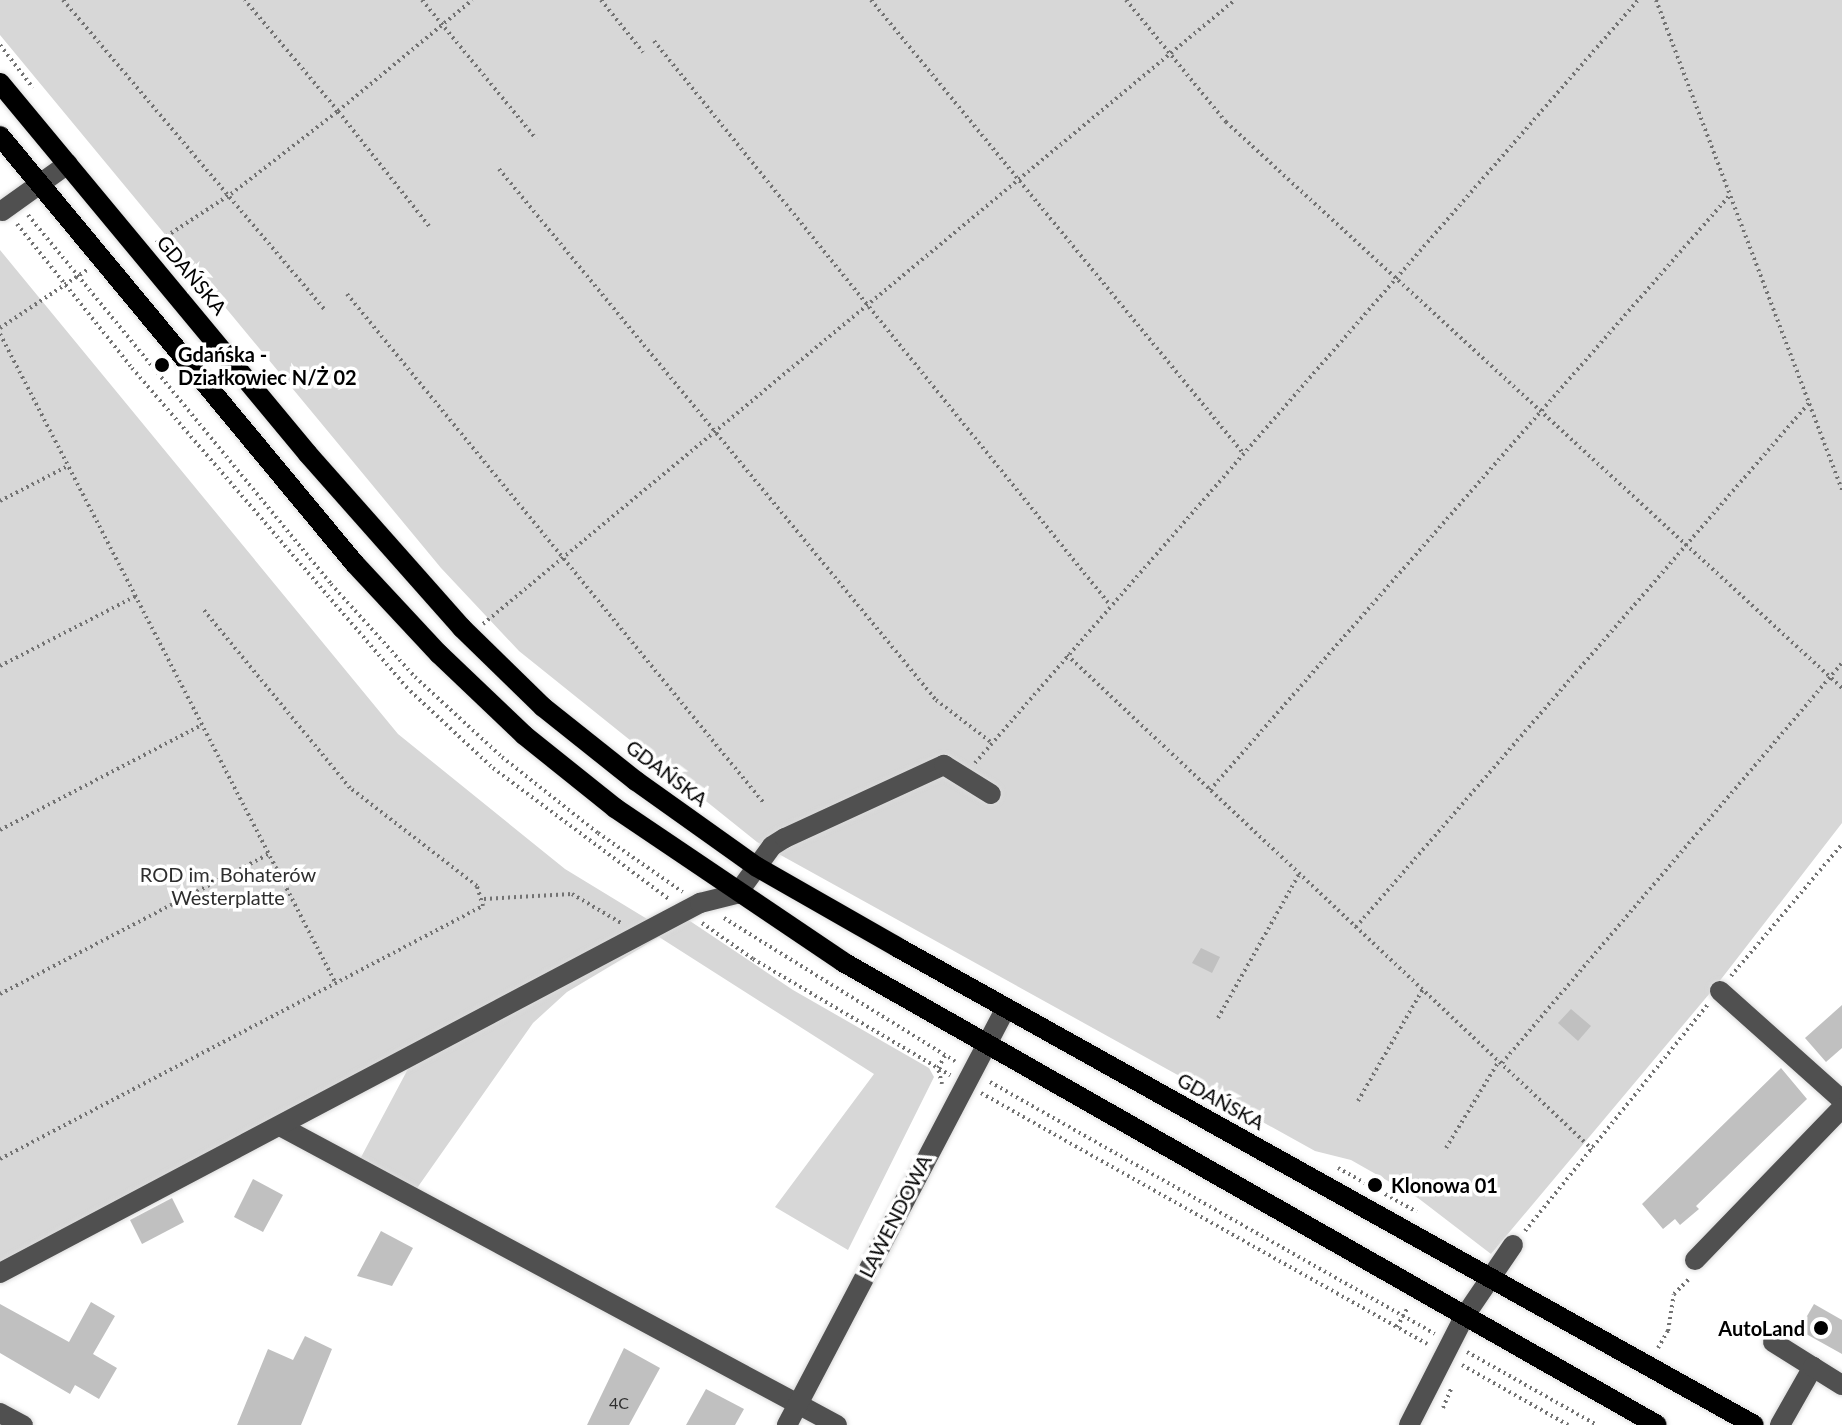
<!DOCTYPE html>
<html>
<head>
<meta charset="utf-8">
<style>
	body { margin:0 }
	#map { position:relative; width:1842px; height:1425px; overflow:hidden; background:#fff; font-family:Lato,sans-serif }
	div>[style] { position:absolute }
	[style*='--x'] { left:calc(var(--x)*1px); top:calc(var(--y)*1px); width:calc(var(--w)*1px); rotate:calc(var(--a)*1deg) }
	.green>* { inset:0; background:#d7d7d7 }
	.building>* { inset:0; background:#c0c0c0 }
	.path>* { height:4px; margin-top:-2px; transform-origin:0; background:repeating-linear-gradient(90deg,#727272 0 2px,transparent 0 6px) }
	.roads { filter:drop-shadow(0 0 2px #dbdbdb) drop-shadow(0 0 2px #dbdbdb) }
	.minor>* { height:20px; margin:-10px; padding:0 10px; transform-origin:10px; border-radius:10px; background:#505050 }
	.major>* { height:20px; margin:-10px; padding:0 10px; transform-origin:10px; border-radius:10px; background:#000 }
	.dots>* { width:22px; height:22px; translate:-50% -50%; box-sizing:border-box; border:4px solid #fff; border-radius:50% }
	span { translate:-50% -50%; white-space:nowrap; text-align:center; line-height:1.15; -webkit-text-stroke:7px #fff; paint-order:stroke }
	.number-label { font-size:16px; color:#303030 }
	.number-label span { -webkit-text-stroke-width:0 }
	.street-label { font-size:20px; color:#000 }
	.poi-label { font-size:20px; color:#000; font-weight:700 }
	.left { translate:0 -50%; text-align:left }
	.right { translate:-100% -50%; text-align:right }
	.park-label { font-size:20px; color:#2e2e2e }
</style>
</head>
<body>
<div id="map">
	<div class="green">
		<div style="clip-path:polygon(0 0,1842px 0,1842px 823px,1715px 987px,1491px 1254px,1418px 1198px,1351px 1160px,1315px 1151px,757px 842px,519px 651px,441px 568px,0 35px)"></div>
		<div style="clip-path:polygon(0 250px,398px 734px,565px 869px,652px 922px,0 1263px)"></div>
		<div style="clip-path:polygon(684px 917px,793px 990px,929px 1068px,934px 1077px,848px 1250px,775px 1207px,874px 1074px,659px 937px,567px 992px,533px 1023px,415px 1191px,359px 1161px,409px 1067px)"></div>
	</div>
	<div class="building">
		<div style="clip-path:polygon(1201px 948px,1220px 957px,1212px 973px,1192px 963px)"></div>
		<div style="clip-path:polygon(1842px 1005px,1842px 1048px,1826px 1062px,1805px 1038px)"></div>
		<div style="clip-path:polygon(1571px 1009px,1591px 1026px,1578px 1041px,1558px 1023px)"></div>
		<div style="clip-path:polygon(1781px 1068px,1807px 1099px,1696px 1206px,1699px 1209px,1680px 1225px,1675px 1219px,1663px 1229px,1642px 1204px)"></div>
		<div style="clip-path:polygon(253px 1179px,283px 1195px,263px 1232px,234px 1217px)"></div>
		<div style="clip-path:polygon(172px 1198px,184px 1222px,142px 1244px,130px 1220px)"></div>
		<div style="clip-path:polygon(381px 1231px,413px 1248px,392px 1286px,357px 1276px)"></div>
		<div style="clip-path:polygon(91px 1302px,115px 1316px,93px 1354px,117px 1368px,99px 1399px,75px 1385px,70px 1394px,0 1353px,0 1304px,69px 1342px)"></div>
		<div style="clip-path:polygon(1814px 1304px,1842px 1320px,1842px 1354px,1799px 1330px)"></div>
		<div style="clip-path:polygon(305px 1336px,332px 1349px,301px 1425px,237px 1425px,268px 1349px,293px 1360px)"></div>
		<div style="clip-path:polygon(624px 1348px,660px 1368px,629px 1425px,587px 1425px)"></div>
		<div style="clip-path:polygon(706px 1389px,744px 1409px,735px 1425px,686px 1425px)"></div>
	</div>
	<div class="path">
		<div style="--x:63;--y:0;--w:407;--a:49.8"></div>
		<div style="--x:422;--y:0;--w:180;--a:50.6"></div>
		<div style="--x:601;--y:0;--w:67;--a:51.1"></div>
		<div style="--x:871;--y:0;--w:586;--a:50.61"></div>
		<div style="--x:1126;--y:0;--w:158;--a:50.7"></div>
		<div style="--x:1226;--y:122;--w:837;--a:42.58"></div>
		<div style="--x:1656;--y:0;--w:524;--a:69.21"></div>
		<div style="--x:654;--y:41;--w:725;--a:51.04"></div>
		<div style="--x:0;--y:45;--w:54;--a:52.5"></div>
		<div style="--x:499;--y:169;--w:688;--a:50.55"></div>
		<div style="--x:936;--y:700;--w:71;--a:37.5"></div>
		<div style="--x:28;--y:215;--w:477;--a:50.6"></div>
		<div style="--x:331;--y:584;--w:125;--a:47.9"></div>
		<div style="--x:415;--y:677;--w:118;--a:42.6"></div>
		<div style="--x:502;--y:757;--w:122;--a:38.4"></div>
		<div style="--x:598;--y:833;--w:103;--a:34.8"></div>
		<div style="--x:17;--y:224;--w:184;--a:51.4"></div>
		<div style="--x:132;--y:368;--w:421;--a:49.3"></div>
		<div style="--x:406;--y:687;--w:119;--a:43"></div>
		<div style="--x:493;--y:768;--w:219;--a:36.7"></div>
		<div style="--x:429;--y:226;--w:147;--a:-128.4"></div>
		<div style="--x:338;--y:111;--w:174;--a:-39.6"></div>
		<div style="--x:156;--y:243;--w:90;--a:-33.2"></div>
		<div style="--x:231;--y:194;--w:135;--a:-37.8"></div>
		<div style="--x:338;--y:111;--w:145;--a:-130"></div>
		<div style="--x:347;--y:294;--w:657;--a:50.69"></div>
		<div style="--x:0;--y:328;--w:105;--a:-33.7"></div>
		<div style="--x:0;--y:334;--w:732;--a:62.66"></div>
		<div style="--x:0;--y:501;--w:76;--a:-27.2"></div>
		<div style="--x:483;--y:624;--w:977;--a:-39.69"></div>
		<div style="--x:1067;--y:655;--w:721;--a:43.26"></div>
		<div style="--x:0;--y:666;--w:153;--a:-27.2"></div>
		<div style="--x:975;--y:763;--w:1011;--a:-49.01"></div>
		<div style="--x:1210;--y:790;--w:790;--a:-48.85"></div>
		<div style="--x:0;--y:830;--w:228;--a:-27.5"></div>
		<div style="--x:484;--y:899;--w:88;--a:-3.3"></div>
		<div style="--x:572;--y:894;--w:57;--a:30.6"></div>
		<div style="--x:724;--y:918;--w:272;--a:31.8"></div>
		<div style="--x:702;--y:923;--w:62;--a:35.2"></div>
		<div style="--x:753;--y:959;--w:229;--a:30.5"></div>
		<div style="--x:1356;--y:927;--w:693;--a:-49.16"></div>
		<div style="--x:1731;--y:976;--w:172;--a:-49.9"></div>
		<div style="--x:0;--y:994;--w:303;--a:-27.5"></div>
		<div style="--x:1218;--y:1018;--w:165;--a:-60.6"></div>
		<div style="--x:1502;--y:1063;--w:525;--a:-49.64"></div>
		<div style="--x:990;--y:1082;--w:511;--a:29.52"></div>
		<div style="--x:942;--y:1084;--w:16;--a:-104"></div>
		<div style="--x:938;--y:1068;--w:14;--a:-60"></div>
		<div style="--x:981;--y:1093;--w:512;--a:29.37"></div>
		<div style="--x:1358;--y:1101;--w:129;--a:-59.9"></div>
		<div style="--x:1446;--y:1148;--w:102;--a:-58.7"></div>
		<div style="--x:0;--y:1159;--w:545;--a:-27.65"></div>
		<div style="--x:483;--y:906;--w:21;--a:-107"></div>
		<div style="--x:477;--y:886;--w:160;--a:-142.3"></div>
		<div style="--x:350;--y:788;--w:230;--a:-129.4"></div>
		<div style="--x:1338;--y:1168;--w:90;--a:29.1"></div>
		<div style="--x:1525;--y:1231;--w:292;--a:-51.1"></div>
		<div style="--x:1397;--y:1327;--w:23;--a:-61"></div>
		<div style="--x:1658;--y:1348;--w:20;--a:-60"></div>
		<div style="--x:1668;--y:1331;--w:37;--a:-81"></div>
		<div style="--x:1674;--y:1294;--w:23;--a:-45"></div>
		<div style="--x:1467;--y:1352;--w:149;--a:29.3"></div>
		<div style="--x:1462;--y:1365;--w:122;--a:29.5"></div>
		<div style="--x:1443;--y:1408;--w:23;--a:-67"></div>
	</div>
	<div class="roads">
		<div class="minor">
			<div style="--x:2;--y:211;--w:81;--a:-35.5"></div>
			<div style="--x:1720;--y:991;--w:164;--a:41.8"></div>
			<div style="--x:280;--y:1126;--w:632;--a:28.23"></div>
			<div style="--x:1695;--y:1260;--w:211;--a:-46"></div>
			<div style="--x:0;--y:1273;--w:792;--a:-27.86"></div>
			<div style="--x:700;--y:903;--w:38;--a:-14"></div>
			<div style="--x:737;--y:894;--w:59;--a:-53.9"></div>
			<div style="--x:772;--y:846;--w:15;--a:-32"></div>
			<div style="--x:785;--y:838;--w:175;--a:-24.7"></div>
			<div style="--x:944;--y:765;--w:55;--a:31.7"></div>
			<div style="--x:1773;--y:1342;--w:47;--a:32"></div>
			<div style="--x:0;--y:1413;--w:26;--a:28"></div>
			<div style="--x:787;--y:1425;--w:471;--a:-62.3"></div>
			<div style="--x:1409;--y:1425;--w:121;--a:-63"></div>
			<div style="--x:1464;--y:1317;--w:87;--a:-55.8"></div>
			<div style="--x:1780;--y:1425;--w:67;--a:-60.4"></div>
			<div style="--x:1813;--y:1367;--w:34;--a:32"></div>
		</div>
		<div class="major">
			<div style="--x:0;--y:83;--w:482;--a:50.3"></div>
			<div style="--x:308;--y:454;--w:232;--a:48.5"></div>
			<div style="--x:462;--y:628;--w:113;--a:44.3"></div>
			<div style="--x:543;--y:707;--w:119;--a:38.5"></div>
			<div style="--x:636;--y:781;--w:148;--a:35.4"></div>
			<div style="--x:757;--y:867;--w:161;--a:29.7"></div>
			<div style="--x:897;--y:947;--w:981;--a:29.15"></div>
			<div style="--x:0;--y:136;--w:556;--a:50.33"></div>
			<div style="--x:355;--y:564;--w:123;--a:47"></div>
			<div style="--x:439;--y:654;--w:117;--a:43.6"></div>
			<div style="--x:524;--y:735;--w:117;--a:38.7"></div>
			<div style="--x:615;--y:808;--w:275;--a:34"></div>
			<div style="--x:843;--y:962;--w:936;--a:29.63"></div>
		</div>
	</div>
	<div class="dots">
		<div style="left:162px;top:365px;background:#000"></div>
		<div style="left:1375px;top:1185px;background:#000"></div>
		<div style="left:1821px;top:1328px;background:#000"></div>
	</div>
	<div class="number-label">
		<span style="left:619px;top:1403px">4C</span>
	</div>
	<div class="street-label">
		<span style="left:192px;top:275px;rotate:50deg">GDAŃSKA</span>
		<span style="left:667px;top:773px;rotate:37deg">GDAŃSKA</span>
		<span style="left:1221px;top:1101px;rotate:29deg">GDAŃSKA</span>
		<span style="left:895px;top:1216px;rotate:-63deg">LAWENDOWA</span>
	</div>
	<div class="poi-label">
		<span class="left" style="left:178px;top:366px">Gdańska -<br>Działkowiec N/Ż 02</span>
		<span class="left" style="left:1391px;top:1185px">Klonowa 01</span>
		<span class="right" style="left:1805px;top:1328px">AutoLand</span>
	</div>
	<div class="park-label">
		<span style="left:228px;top:886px">ROD im. Bohaterów<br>Westerplatte</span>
	</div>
</div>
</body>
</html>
